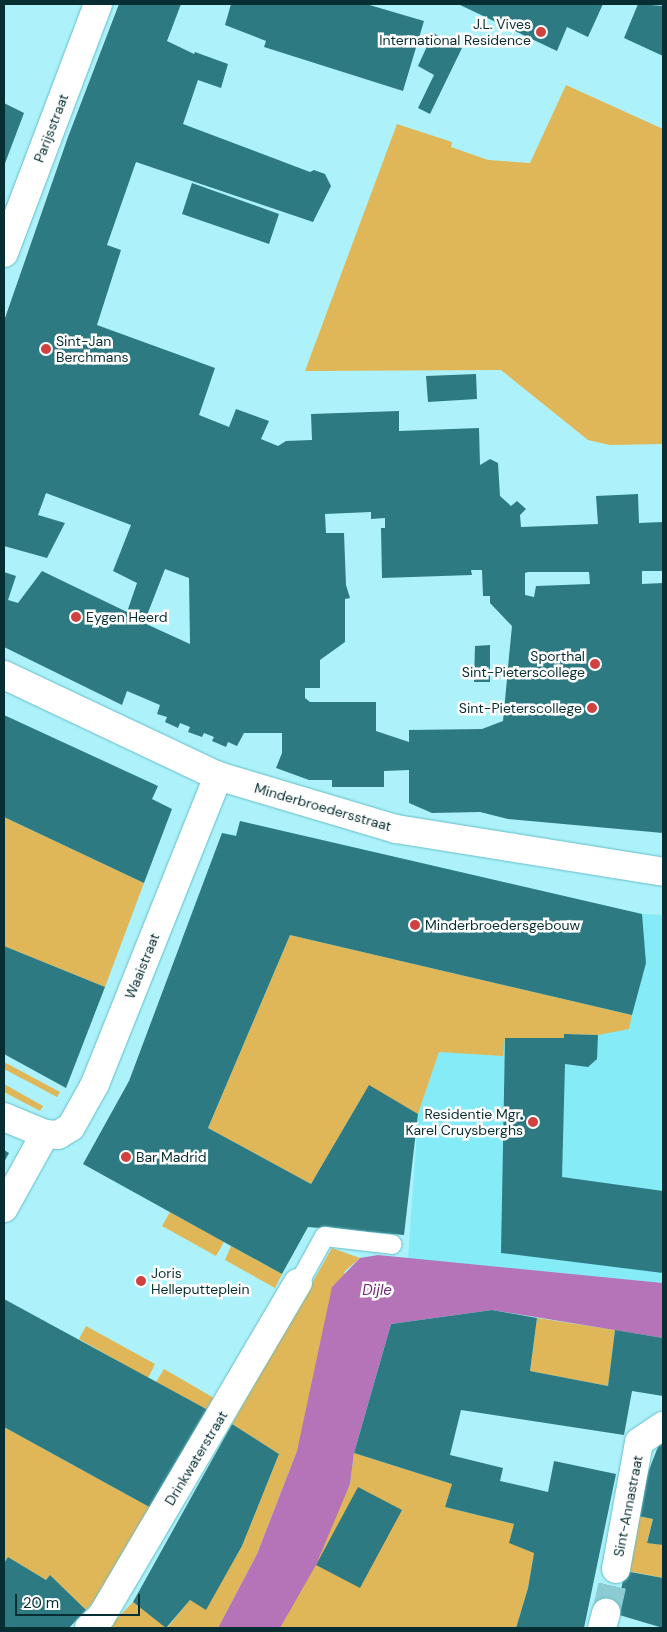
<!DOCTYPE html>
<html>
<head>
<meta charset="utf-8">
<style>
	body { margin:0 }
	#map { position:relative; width:667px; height:1632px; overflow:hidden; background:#adf2fa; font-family:"DM Sans",sans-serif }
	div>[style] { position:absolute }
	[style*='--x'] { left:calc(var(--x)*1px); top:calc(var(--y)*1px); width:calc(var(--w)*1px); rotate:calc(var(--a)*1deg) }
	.built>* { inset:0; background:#85ebf7 }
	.green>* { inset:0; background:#e0b758 }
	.water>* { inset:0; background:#b574b8 }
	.building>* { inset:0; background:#2e7a82 }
	.street-tunnel>* { height:28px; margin-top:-14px; transform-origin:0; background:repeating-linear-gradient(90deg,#8ccbd2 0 28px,transparent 0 42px) }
	.roads { filter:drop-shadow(0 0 1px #64bdc8) drop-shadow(0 0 1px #64bdc8) }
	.lane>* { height:19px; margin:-9.5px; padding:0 9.5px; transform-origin:9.5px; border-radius:9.5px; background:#fff }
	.street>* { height:28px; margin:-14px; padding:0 14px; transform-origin:14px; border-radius:14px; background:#fff }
	.dots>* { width:14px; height:14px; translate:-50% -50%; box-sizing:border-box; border:2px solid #fff; border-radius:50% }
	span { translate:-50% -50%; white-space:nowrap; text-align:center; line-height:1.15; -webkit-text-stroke:5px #fff; paint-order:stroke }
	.poi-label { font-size:14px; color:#072f33 }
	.right { translate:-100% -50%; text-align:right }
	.left { translate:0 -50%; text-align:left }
	.street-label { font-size:14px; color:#072f33 }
	.water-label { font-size:15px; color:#75257a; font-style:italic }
	.frame { position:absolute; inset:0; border:5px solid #072f33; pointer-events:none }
	.scale { position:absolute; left:15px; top:1594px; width:125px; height:22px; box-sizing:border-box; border:2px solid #072f33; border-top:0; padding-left:6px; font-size:15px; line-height:18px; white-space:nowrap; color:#072f33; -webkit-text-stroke:4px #fff; paint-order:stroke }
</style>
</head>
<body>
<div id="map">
	<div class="built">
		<div style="clip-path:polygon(240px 821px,642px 914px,663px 915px,663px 1283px,408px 1259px,418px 1114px,439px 1052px,277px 968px,182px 938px,222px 833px,236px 835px)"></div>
	</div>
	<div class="green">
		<div style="clip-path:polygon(566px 85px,663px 129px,663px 444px,610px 445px,588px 440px,501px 370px,305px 371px,397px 124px,452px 142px,451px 147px,488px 160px,530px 163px)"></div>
		<div style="clip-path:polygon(4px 817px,144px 883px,105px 987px,4px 946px)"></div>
		<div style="clip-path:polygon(290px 935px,632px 1015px,629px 1029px,598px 1035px,564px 1034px,564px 1038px,505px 1038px,503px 1056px,439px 1052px,418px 1114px,369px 1086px,311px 1184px,208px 1128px)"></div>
		<div style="clip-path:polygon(4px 1062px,60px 1092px,57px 1097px,4px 1069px)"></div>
		<div style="clip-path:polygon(4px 1084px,43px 1106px,40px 1111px,4px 1092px)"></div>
		<div style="clip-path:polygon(170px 1212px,224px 1242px,216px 1256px,162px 1226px)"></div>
		<div style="clip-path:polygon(231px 1246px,282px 1274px,275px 1288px,225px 1260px)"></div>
		<div style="clip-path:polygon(332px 1248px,360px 1258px,345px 1271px,297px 1451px,257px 1554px,218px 1628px,167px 1628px,190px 1600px,206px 1609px,242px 1546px,279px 1454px,232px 1424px)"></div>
		<div style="clip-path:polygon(537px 1318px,615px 1330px,608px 1386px,530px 1371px)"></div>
		<div style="clip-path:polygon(86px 1326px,155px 1364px,148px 1378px,79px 1339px)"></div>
		<div style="clip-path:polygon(164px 1369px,214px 1398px,208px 1410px,156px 1382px)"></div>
		<div style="clip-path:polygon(4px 1427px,153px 1509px,110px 1584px,86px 1610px,50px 1575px,46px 1580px,8px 1557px,4px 1563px)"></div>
		<div style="clip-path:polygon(354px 1453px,452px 1484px,445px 1507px,514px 1524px,534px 1553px,528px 1588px,516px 1628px,280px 1628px,350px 1484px)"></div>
		<div style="clip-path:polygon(638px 1516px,653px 1519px,647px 1542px,663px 1545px,663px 1578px,628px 1571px)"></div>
		<div style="clip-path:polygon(133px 1602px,167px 1628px,108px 1628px)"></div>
	</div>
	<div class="water">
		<div style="clip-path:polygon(378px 1255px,663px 1283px,663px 1338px,492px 1310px,391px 1324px,354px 1453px,350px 1484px,316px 1565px,280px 1628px,218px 1628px,257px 1554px,297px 1451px,332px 1287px,360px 1258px)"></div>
	</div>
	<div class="building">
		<div style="clip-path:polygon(evenodd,119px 4px,181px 4px,167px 41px,194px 54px,195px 52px,228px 64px,221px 88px,198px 80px,183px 124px,310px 172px,314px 170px,325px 174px,331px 186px,313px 222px,136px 162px,107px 245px,121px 250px,97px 325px,215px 368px,199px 415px,229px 427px,236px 409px,269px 421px,261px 439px,278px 446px,286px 441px,312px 440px,311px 414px,399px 411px,399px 431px,479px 428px,480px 465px,490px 459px,498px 463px,500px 496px,511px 506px,517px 501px,526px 509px,520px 515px,521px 527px,598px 524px,596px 496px,638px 494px,639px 523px,663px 522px,663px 571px,642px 571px,642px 584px,663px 583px,663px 833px,508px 819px,480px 812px,432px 813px,409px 803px,409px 770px,384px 771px,384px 787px,332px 787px,332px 780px,309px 780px,276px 768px,282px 753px,282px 733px,244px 733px,237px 746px,228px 742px,226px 747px,212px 741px,214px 737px,204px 733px,202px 737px,188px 732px,190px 727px,180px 723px,178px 728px,165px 722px,167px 717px,157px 714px,160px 705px,127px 691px,122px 705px,4px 647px,4px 572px,16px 576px,8px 600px,18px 603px,42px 571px,127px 612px,137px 583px,113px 571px,131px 525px,46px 493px,38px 515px,65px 523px,47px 558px,4px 546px,4px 321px,68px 137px,119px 4px,371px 512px,371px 519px,385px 518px,385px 528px,381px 528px,382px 578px,472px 575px,471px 570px,482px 570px,483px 596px,490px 596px,490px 603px,512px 626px,508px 667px,502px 673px,507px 679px,503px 721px,482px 729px,409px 730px,409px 742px,376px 731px,376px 702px,310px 702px,305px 698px,305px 688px,320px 688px,320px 660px,345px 642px,345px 599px,350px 598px,346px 585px,344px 533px,326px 533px,325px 514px,371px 512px,119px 4px,165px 569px,189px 578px,190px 644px,144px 623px,165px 569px,119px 4px,528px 572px,589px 572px,590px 584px,536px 586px,534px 597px,525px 595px,525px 573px,528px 572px)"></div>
		<div style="clip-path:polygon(231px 4px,366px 4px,424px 21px,403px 91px,264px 47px,266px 41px,225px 25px)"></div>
		<div style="clip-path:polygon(458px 4px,603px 4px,588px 37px,567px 27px,557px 51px)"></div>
		<div style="clip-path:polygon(638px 4px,663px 6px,663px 56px,624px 38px)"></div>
		<div style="clip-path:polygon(433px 33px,462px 48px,430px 114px,418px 108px,434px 75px,418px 66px)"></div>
		<div style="clip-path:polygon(4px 103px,24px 113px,4px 166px)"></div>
		<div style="clip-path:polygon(192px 183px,279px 214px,269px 244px,182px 214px)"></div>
		<div style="clip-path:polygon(476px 374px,477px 399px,428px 402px,426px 376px)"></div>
		<div style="clip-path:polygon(490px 645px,490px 682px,474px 682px,475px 646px)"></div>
		<div style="clip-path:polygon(4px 715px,158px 786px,152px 799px,172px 809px,144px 883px,4px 817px)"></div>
		<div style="clip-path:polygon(240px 821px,642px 914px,646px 963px,632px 1015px,290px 935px,208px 1128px,311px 1184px,369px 1085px,418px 1114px,404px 1235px,308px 1227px,282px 1274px,83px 1164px,129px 1081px,222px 833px,236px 836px)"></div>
		<div style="clip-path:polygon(4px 946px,105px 987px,66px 1088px,4px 1054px)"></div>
		<div style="clip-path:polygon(564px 1034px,598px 1035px,597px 1059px,588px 1067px,565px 1064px,562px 1177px,663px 1191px,663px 1273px,501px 1253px,505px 1038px,564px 1038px)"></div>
		<div style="clip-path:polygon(4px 1150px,9px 1153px,4px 1162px)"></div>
		<div style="clip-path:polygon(4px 1299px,208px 1410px,153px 1509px,4px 1427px)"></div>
		<div style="clip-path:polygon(492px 1310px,537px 1318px,530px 1371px,608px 1386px,615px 1330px,663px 1338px,663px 1396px,632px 1391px,624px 1435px,461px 1410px,450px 1455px,503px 1468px,500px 1481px,548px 1492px,554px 1461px,616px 1474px,584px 1628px,516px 1628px,528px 1588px,534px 1553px,509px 1543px,514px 1524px,445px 1507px,452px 1484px,354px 1453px,391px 1324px)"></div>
		<div style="clip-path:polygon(232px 1424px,279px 1454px,242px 1546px,206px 1610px,190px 1600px,166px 1628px,133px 1602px)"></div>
		<div style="clip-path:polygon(663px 1434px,663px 1545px,647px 1543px,653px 1519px,638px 1516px,645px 1480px)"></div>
		<div style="clip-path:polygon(358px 1487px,402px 1510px,360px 1588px,316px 1565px)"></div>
		<div style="clip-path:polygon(8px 1557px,46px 1580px,50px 1575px,86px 1610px,69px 1628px,4px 1628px,4px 1563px)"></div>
		<div style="clip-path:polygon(625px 1571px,663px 1578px,663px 1628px,616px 1614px)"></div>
	</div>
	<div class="street-tunnel">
		<div style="--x:606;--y:1613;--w:45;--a:-77.2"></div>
	</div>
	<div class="roads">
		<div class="lane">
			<div style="--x:298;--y:1283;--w:54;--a:-61"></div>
			<div style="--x:324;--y:1236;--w:68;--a:6.7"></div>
		</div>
		<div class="street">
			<div style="--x:4;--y:253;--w:266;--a:-69.3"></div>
			<div style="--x:4;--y:675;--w:237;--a:25.3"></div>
			<div style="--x:218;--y:776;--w:186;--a:16.6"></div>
			<div style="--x:396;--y:829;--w:270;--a:9.1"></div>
			<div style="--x:4;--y:1117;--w:44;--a:22.5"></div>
			<div style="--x:45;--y:1134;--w:13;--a:4"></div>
			<div style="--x:58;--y:1135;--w:15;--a:-32"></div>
			<div style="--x:71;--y:1127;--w:49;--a:-60.8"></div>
			<div style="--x:95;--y:1084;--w:332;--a:-68.2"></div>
			<div style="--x:4;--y:1208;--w:85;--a:-61"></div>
			<div style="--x:616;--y:1569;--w:129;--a:-79.7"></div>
			<div style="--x:639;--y:1442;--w:29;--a:-34"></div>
			<div style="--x:89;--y:1628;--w:16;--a:-43"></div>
			<div style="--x:101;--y:1617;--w:388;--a:-59.5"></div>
			<div style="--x:602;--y:1628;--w:16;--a:-75"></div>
		</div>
	</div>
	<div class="dots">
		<div style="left:541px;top:32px;background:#d0413f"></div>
		<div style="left:46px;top:349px;background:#d0413f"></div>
		<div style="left:76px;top:617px;background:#d0413f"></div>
		<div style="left:595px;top:664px;background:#d0413f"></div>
		<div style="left:592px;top:708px;background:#d0413f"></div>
		<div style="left:415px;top:925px;background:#d0413f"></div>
		<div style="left:533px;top:1122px;background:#d0413f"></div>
		<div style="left:126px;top:1157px;background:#d0413f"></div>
		<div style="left:141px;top:1281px;background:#d0413f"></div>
	</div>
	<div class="poi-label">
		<span class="right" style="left:531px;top:32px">J.L. Vives<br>International Residence</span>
		<span class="left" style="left:56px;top:349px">Sint-Jan<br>Berchmans</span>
		<span class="left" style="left:86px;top:617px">Eygen Heerd</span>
		<span class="right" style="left:585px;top:664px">Sporthal<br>Sint-Pieterscollege</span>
		<span class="right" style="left:582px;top:708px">Sint-Pieterscollege</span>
		<span class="left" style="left:425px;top:925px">Minderbroedersgebouw</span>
		<span class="right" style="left:523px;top:1122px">Residentie Mgr.<br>Karel Cruysberghs</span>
		<span class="left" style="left:136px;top:1157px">Bar Madrid</span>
		<span class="left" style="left:151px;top:1281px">Joris<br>Helleputteplein</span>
	</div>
	<div class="street-label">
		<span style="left:51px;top:128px;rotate:-69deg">Parijsstraat</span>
		<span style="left:323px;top:807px;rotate:16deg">Minderbroedersstraat</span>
		<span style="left:142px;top:966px;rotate:-68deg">Waaistraat</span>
		<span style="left:196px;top:1458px;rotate:-59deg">Drinkwaterstraat</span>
		<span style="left:628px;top:1506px;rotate:-79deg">Sint-Annastraat</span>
	</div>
	<div class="water-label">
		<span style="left:377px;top:1291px">Dijle</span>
	</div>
	<div class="frame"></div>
	<div class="scale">20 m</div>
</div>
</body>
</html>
